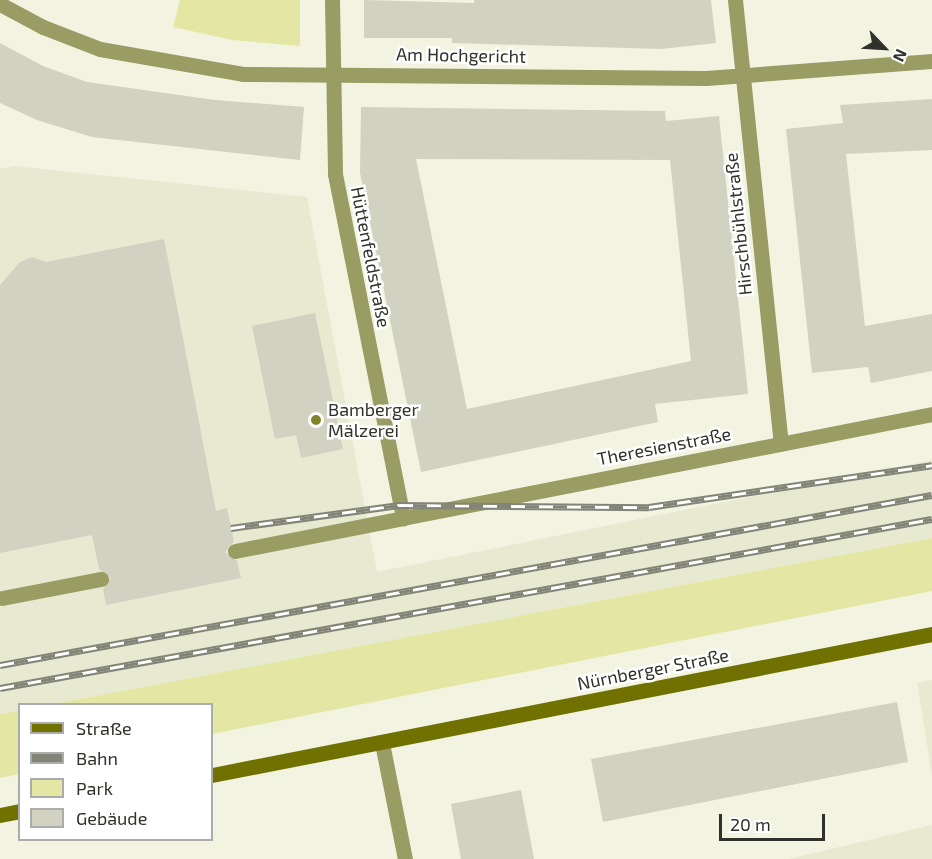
<!DOCTYPE html>
<html>
<head>
<meta charset="utf-8">
<style>
	body { margin:0 }
	#map { position:relative; width:932px; height:859px; overflow:hidden; background:#f2f4e1; font-family:"Exo 2",sans-serif }
	div>[style] { position:absolute }
	[style*='--x'] { left:calc(var(--x)*1px); top:calc(var(--y)*1px); width:calc(var(--w)*1px); rotate:calc(var(--a)*1deg) }
	.built>* { inset:0; background:#e7e9d0 }
	.green>* { inset:0; background:#e4e7a4 }
	.building>* { inset:0; background:#d1d2c1 }
	.lane>* { height:15px; margin:-7.5px; padding:0 7.5px; transform-origin:7.5px; border-radius:7.5px; background:#999c63 }
	.street>* { height:15px; margin:-7.5px; padding:0 7.5px; transform-origin:7.5px; border-radius:7.5px; background:#999c63 }
	.secondary>* { height:15px; margin:-7.5px; padding:0 7.5px; transform-origin:7.5px; border-radius:7.5px; background:#707100 }
	.rail>* { height:7px; margin-top:-3.5px; transform-origin:0; background:repeating-linear-gradient(90deg,#fff 0 14px,#838478 0 28px); box-sizing:border-box; border-block:2px solid #838478 }
	.dots>* { width:16px; height:16px; translate:-50% -50%; box-sizing:border-box; border:3px solid #fff; border-radius:50% }
	span { translate:-50% -50%; white-space:nowrap; text-align:center; line-height:1.15; -webkit-text-stroke:5px #fff; paint-order:stroke }
	.street-label { font-size:18px; color:#30312a }
	.poi-label { font-size:18px; color:#30312a }
	.left { translate:0 -50%; text-align:left }
	.legend { position:absolute; left:18px; top:703px; width:195px; height:138px; box-sizing:border-box; background:#fff; border:2px solid #acadaa; margin:0; padding:8px 10px; list-style:none; font-size:18px; color:#30312a }
	.legend li { display:flex; align-items:center; gap:12px; height:30px }
	.legend b { width:30px; border:2px solid #acadaa }
	.north { position:absolute; left:854px; top:18px; width:60px; height:60px; -webkit-text-stroke:4px #fff; paint-order:stroke; rotate:115deg; font-size:16px; font-weight:700; line-height:24px; text-align:center; color:#30312a }
	.north::after { content:''; display:block; margin:auto; width:21px; height:27px; background:#30312a; clip-path:polygon(50% 0,100% 100%,50% 72%,0 100%) }
	.scale { position:absolute; left:719px; top:814px; width:106px; height:27px; box-sizing:border-box; border:3px solid #30312a; border-top:0; padding-left:8px; font-size:18px; line-height:21px; white-space:nowrap; color:#30312a; -webkit-text-stroke:4px #fff; paint-order:stroke }
</style>
</head>
<body>
<div id="map">
	<div class="built">
		<div style="clip-path:polygon(14px 166px,307px 197px,377px 572px,932px 460px,932px 538px,53px 704px,20px 704px,19px 711px,0 714px,0 169px)"></div>
		<div style="clip-path:polygon(932px 680px,932px 776px,917px 683px)"></div>
		<div style="clip-path:polygon(932px 825px,932px 859px,789px 859px)"></div>
	</div>
	<div class="green">
		<div style="clip-path:polygon(180px 0,300px 0,300px 46px,232px 40px,173px 27px)"></div>
		<div style="clip-path:polygon(932px 538px,932px 591px,212px 734px,212px 704px,53px 704px)"></div>
		<div style="clip-path:polygon(19px 711px,19px 774px,0 778px,0 714px)"></div>
	</div>
	<div class="building">
		<div style="clip-path:polygon(364px 0,474px 3px,474px 0,711px 0,716px 43px,661px 49px,452px 43px,452px 38px,364px 38px)"></div>
		<div style="clip-path:polygon(0 43px,43px 66px,87px 82px,215px 100px,304px 107px,300px 160px,92px 137px,37px 120px,0 103px)"></div>
		<div style="clip-path:polygon(932px 99px,932px 150px,846px 154px,865px 326px,932px 314px,932px 371px,871px 383px,868px 367px,812px 373px,786px 129px,843px 123px,840px 105px)"></div>
		<div style="clip-path:polygon(evenodd,361px 107px,665px 111px,666px 121px,719px 116px,748px 394px,655px 404px,658px 422px,421px 472px,360px 173px,361px 107px,416px 159px,670px 160px,691px 361px,467px 409px,416px 159px)"></div>
		<div style="clip-path:polygon(164px 239px,216px 511px,227px 508px,234px 541px,225px 552px,237px 561px,241px 578px,106px 605px,103px 589px,111px 578px,99px 569px,92px 535px,0 553px,0 285px,20px 262px,32px 257px,46px 262px)"></div>
		<div style="clip-path:polygon(315px 313px,343px 449px,301px 458px,296px 435px,275px 439px,252px 326px)"></div>
		<div style="clip-path:polygon(897px 702px,908px 762px,603px 822px,591px 759px)"></div>
		<div style="clip-path:polygon(521px 790px,534px 859px,461px 859px,451px 804px)"></div>
	</div>
	<div class="lane">
		<div style="--x:235;--y:551;--w:171;--a:-11.1"></div>
		<div style="--x:2;--y:598;--w:101;--a:-10.9"></div>
		<div style="--x:382;--y:743;--w:118;--a:78.8"></div>
	</div>
	<div class="street">
		<div style="--x:332;--y:0;--w:174;--a:89"></div>
		<div style="--x:335;--y:174;--w:351;--a:78.8"></div>
		<div style="--x:403;--y:518;--w:539;--a:-11.12"></div>
		<div style="--x:735;--y:0;--w:446;--a:84.1"></div>
		<div style="--x:0;--y:4;--w:49;--a:28.1"></div>
		<div style="--x:43;--y:27;--w:61;--a:21.1"></div>
		<div style="--x:100;--y:49;--w:145;--a:9.9"></div>
		<div style="--x:243;--y:74;--w:463;--a:0.5"></div>
		<div style="--x:706;--y:78;--w:227;--a:-4.3"></div>
	</div>
	<div class="secondary">
		<div style="--x:212;--y:775;--w:734;--a:-11.08"></div>
		<div style="--x:0;--y:815;--w:20;--a:-11"></div>
	</div>
	<div class="rail">
		<div style="--x:231;--y:528;--w:170;--a:-7.8"></div>
		<div style="--x:399;--y:505;--w:250;--a:0.5"></div>
		<div style="--x:649;--y:507;--w:286;--a:-8.4"></div>
		<div style="--x:0;--y:665;--w:947;--a:-10.34"></div>
		<div style="--x:0;--y:688;--w:947;--a:-10.28"></div>
	</div>
	<div class="dots">
		<div style="left:316px;top:420px;background:#82832d"></div>
	</div>
	<div class="street-label">
		<span style="left:461px;top:55px;rotate:1deg">Am Hochgericht</span>
		<span style="left:738px;top:224px;rotate:-96deg">Hirschbühlstraße</span>
		<span style="left:371px;top:257px;rotate:79deg">Hüttenfeldstraße</span>
		<span style="left:664px;top:446px;rotate:-11deg">Theresienstraße</span>
		<span style="left:653px;top:669px;rotate:-11deg">Nürnberger Straße</span>
	</div>
	<div class="poi-label">
		<span class="left" style="left:328px;top:420px">Bamberger<br>Mälzerei</span>
	</div>
	<ul class="legend">
	<li><b style="height:8px;background:#707100"></b>Straße</li>
	<li><b style="height:8px;background:#838478"></b>Bahn</li>
	<li><b style="height:16px;background:#e4e7a4"></b>Park</li>
	<li><b style="height:16px;background:#d1d2c1"></b>Gebäude</li>
	</ul>
	<div class="north">N</div>
	<div class="scale">20 m</div>
</div>
</body>
</html>
